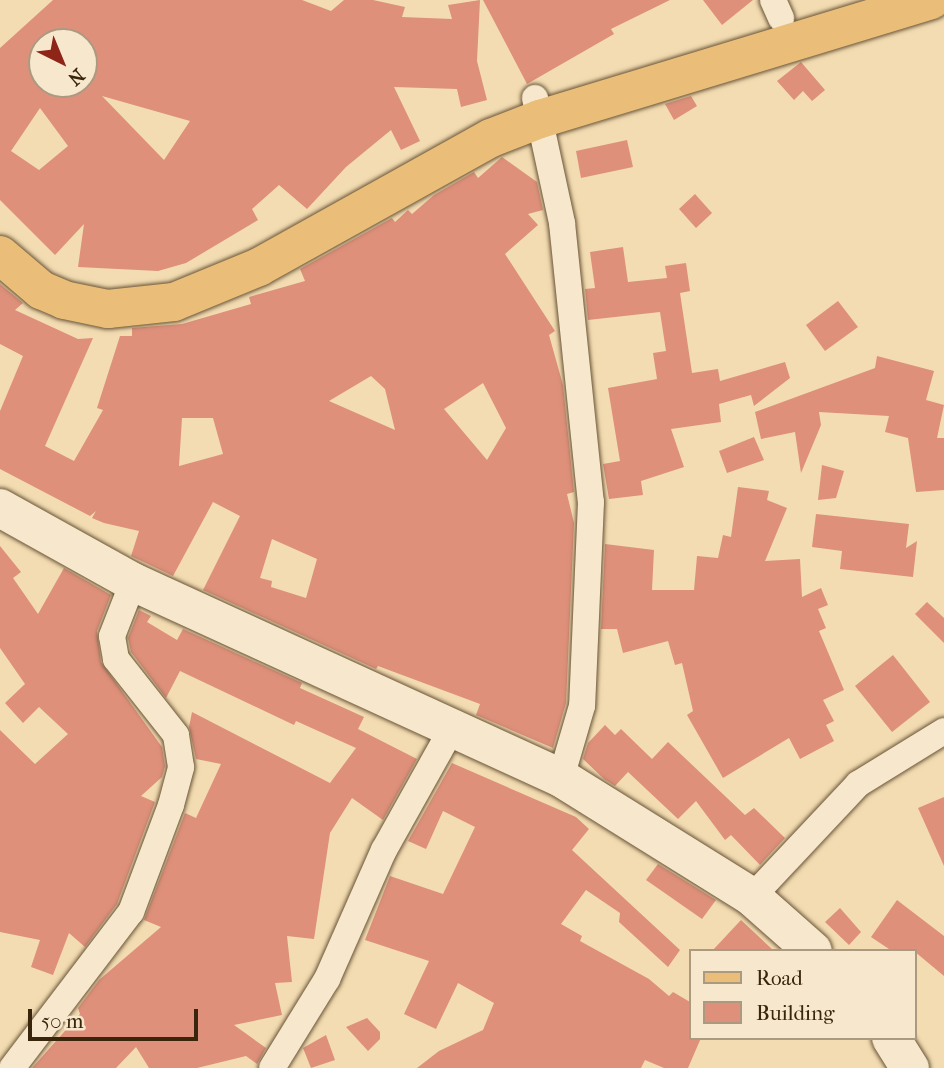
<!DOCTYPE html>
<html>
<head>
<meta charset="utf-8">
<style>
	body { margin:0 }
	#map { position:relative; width:944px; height:1068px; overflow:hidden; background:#f3dcb2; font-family:"IM FELL French Canon",serif }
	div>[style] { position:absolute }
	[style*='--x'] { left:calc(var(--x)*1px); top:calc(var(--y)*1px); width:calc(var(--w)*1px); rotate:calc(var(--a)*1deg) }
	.building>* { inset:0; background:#de907b }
	.roads { filter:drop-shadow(0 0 2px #685336) drop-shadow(0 0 2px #685336) }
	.street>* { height:26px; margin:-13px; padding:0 13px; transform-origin:13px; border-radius:13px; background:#f7e8cd }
	.secondary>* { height:38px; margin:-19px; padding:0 19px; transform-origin:19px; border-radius:19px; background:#f7e8cd }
	.primary>* { height:38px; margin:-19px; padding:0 19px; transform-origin:19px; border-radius:19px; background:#eabe79 }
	span { translate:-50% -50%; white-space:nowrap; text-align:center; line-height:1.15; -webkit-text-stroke:6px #f7e8cd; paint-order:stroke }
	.legend { position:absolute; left:689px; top:949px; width:228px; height:91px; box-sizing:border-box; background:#f7e8cd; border:2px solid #ab9a80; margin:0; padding:9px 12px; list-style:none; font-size:21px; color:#39250c }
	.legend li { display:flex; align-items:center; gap:14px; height:35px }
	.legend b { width:35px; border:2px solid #ab9a80 }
	.north { position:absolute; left:28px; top:28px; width:70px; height:70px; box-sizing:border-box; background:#f7e8cd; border:2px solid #ab9a80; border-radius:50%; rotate:137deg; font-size:19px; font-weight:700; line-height:28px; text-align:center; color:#39250c }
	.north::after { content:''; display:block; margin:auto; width:24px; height:32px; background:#8f2418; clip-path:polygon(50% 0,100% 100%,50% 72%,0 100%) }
	.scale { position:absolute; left:28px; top:1009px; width:170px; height:32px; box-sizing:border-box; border:4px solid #39250c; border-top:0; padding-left:9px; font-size:21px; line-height:24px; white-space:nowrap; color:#39250c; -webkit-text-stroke:5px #f7e8cd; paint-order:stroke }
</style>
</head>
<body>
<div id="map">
	<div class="building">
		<div style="clip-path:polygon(evenodd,53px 0,302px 0,331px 11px,344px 0,373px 0,405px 7px,402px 17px,452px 19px,448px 5px,480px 0,477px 61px,487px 100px,461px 107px,457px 89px,394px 87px,420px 141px,401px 150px,391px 130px,346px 167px,307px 209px,279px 185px,252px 209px,258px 220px,186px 263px,158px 271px,78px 267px,84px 224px,55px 255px,0 200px,0 48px,53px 0,42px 42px,84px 42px,84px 84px,42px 84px,42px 42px,53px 0,102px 96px,190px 121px,164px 160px,102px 96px,53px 0,40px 108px,68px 146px,39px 170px,11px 151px,40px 108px)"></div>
		<div style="clip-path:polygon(483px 0,670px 0,611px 29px,614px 34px,527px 84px)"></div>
		<div style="clip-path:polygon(703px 0,753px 0,722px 25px)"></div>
		<div style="clip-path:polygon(801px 62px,825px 90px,812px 101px,803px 91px,794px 100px,777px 81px)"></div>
		<div style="clip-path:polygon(691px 96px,697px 106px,674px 120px,665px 104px)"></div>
		<div style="clip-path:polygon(627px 140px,633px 167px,581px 178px,576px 151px)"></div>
		<div style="clip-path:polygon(evenodd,502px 157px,537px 182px,543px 210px,528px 214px,538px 225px,505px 254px,555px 331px,549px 335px,563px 385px,574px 492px,567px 494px,574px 523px,566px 703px,553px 748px,476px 715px,480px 704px,378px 666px,376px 669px,203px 590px,240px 516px,213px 502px,173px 576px,131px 556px,139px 531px,104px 523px,92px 518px,96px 511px,90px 516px,0 469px,0 411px,23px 356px,0 344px,0 284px,23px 303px,15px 310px,78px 339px,93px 338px,45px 446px,74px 461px,103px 410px,97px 408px,120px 336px,132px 336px,132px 328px,182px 324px,251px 304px,249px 297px,305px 281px,300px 269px,392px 218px,395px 222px,408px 210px,412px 214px,434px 195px,474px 172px,478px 178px,502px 157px,371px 376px,385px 389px,395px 430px,329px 401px,371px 376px,502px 157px,483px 383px,506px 428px,487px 460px,444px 409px,483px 383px,502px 157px,182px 418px,213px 418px,223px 454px,179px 466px,182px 418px,502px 157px,272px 539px,317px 559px,306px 598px,271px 587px,272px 581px,260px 578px,272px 539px)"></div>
		<div style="clip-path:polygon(695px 194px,712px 213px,696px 228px,679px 209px)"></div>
		<div style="clip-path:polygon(623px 247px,628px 282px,667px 278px,665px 266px,686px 263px,690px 291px,680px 293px,692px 373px,718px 369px,720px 381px,785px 362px,790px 378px,754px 406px,751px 395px,719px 404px,721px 422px,671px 429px,684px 467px,641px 481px,643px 495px,609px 499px,603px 464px,620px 461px,608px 388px,657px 379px,653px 353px,666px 351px,660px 312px,588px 320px,585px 289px,595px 288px,590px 252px)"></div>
		<div style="clip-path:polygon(838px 301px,858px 327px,825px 351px,806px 325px)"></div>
		<div style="clip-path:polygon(877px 356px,934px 371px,926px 400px,944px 405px,937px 438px,944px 438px,944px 490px,916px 492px,908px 438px,885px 432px,889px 416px,819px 412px,821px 425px,801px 473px,795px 432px,761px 439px,755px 412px,875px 368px)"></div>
		<div style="clip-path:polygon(754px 437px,764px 460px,727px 473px,719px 451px)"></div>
		<div style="clip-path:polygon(822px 465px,844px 471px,836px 498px,818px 500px)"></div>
		<div style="clip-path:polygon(738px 487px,769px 491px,767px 500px,787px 508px,765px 561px,800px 559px,802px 597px,821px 588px,828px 605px,818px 609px,826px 628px,819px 631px,844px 690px,823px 700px,834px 721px,826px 725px,834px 741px,800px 759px,789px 738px,723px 778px,687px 715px,693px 711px,682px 663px,675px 665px,668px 641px,623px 653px,617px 629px,601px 629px,605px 544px,654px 550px,652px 590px,694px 590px,697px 556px,718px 558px,723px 535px,731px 537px)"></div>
		<div style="clip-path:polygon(816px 514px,909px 524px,906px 548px,917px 541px,913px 577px,840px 569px,842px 551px,812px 547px)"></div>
		<div style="clip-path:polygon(0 546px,21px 572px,13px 578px,38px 614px,64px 568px,111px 595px,97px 631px,101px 662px,162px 747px,165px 766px,162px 777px,141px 796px,155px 802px,117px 904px,85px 947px,69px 933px,53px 975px,31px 967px,40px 940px,0 932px,0 730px,35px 764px,68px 734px,39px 707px,23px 723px,5px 703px,25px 684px,0 648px)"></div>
		<div style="clip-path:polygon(927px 602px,944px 618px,944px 643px,915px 614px)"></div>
		<div style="clip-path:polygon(139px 610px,151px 616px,147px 622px,177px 640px,183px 629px,302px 683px,300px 688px,364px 717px,358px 729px,417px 759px,383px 820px,352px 798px,330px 833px,314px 939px,287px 936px,292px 982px,275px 983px,282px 1015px,234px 1025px,266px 1048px,257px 1064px,246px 1056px,197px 1068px,149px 1068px,136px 1047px,116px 1068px,32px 1068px,80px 1014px,78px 1008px,99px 980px,161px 927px,144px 920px,185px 813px,196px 818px,221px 764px,196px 759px,189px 727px,192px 712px,330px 783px,356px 748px,296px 721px,294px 725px,180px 671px,166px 698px,131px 652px,128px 638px)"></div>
		<div style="clip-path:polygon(893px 655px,930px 702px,892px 732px,855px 686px)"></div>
		<div style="clip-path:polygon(605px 725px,615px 735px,621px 729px,652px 759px,668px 742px,745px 815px,754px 808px,785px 838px,760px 865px,731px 835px,725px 840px,696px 801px,678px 819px,628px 772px,615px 786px,604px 779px,583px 759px,588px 743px)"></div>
		<div style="clip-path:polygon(452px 763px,576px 817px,589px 829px,572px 850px,680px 950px,668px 967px,619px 922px,620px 913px,586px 890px,561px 924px,582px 936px,580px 941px,649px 979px,669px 996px,673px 992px,690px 1002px,690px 1038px,701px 1038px,688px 1068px,664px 1068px,645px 1060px,641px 1068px,417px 1068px,439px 1051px,483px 1030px,494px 1003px,458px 983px,436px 1029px,404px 1014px,429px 961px,365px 940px,390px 876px,443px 894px,475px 827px,443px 811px,426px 849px,408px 841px)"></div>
		<div style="clip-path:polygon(944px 797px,944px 866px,918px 808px)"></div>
		<div style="clip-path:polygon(658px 864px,716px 900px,702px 919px,646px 880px)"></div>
		<div style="clip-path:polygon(897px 900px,944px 936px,944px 976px,914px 951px,892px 951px,871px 937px)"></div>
		<div style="clip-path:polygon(840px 908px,861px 932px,849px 945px,825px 922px)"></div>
		<div style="clip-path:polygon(741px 920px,774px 951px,712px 951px)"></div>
		<div style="clip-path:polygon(367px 1018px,380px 1032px,380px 1039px,368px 1051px,346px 1027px)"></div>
		<div style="clip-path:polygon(326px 1035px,335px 1060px,311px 1068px,303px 1048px)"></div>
	</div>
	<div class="roads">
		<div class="street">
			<div style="--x:773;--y:0;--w:20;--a:66"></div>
			<div style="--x:535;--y:98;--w:128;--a:77.8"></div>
			<div style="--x:562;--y:223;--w:281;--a:84.1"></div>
			<div style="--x:591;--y:502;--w:204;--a:92.5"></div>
			<div style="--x:582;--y:706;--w:75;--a:106.3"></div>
			<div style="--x:752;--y:897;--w:155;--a:-46.8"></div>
			<div style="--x:858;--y:784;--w:101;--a:-31.6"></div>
			<div style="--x:12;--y:1068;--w:196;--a:-52.7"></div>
			<div style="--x:131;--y:912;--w:114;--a:-69.5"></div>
			<div style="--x:171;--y:805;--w:39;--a:-75"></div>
			<div style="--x:181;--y:767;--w:32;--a:-99"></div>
			<div style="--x:176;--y:735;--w:97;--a:-128.3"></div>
			<div style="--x:116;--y:659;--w:23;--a:-100"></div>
			<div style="--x:112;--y:636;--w:58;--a:-68.7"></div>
			<div style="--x:272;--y:1068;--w:105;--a:-58.3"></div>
			<div style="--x:327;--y:979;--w:141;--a:-66.2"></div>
			<div style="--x:384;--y:850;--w:143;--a:-60.8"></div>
		</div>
		<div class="secondary">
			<div style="--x:0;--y:508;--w:152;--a:29.1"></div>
			<div style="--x:133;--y:582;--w:471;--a:24.6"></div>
			<div style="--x:561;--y:778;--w:225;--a:31.9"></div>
			<div style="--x:752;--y:897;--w:81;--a:41.5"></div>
			<div style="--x:891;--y:1038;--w:36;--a:58"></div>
		</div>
		<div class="primary">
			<div style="--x:0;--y:255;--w:54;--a:40.5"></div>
			<div style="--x:41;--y:290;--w:25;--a:23"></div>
			<div style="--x:64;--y:300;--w:45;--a:11.6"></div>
			<div style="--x:108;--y:309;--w:66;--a:-6.1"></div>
			<div style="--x:174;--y:302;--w:92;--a:-22.4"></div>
			<div style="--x:259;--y:267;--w:265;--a:-29.1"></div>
			<div style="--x:491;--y:138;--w:53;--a:-21.2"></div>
			<div style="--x:540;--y:119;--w:409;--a:-16.9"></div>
		</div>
	</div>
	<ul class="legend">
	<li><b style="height:9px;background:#eabe79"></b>Road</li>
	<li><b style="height:19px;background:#de907b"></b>Building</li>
	</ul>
	<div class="north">N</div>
	<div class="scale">50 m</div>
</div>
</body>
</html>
